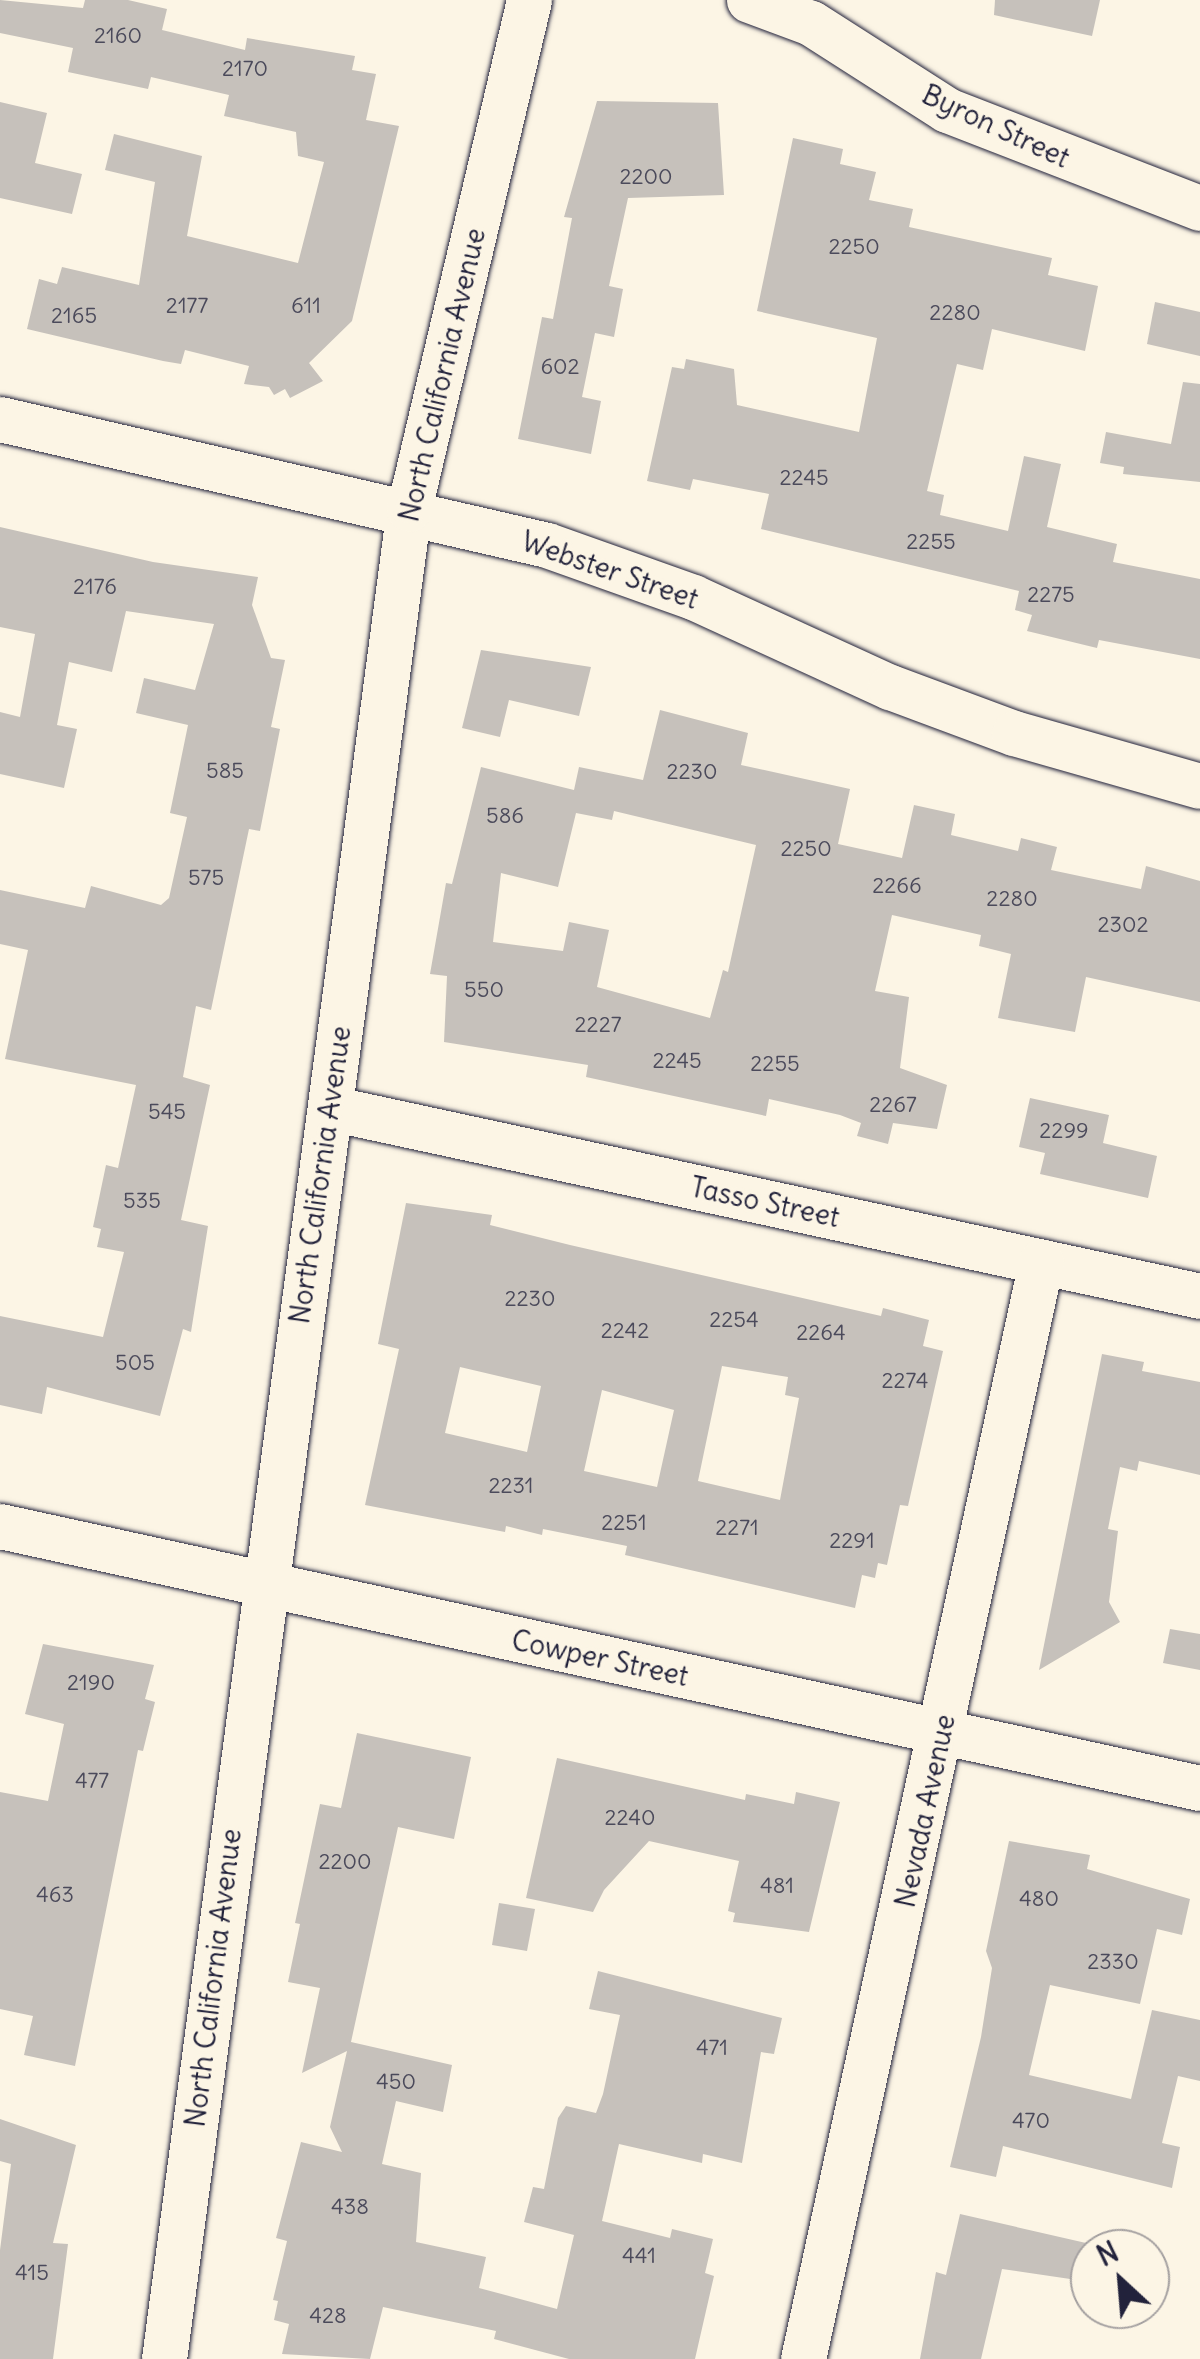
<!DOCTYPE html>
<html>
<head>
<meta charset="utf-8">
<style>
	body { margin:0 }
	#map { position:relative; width:1200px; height:2359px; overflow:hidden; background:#fcf5e5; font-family:Delius,sans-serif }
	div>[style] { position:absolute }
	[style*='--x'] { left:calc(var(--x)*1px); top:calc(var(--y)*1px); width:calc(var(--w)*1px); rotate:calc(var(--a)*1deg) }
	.building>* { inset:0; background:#c6c1bb }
	.roads { filter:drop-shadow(0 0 2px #22223b) drop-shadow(0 0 2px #22223b) }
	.minor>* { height:45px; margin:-22.5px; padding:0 22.5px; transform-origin:22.5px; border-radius:22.5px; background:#fcf5e5 }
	span { translate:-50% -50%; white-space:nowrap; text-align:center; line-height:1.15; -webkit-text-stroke:8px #fcf5e5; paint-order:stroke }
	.number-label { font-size:22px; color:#4b4a5b }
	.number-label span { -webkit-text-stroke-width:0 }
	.street-label { font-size:28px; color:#22223b }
	.north { position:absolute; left:1070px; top:2229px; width:100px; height:100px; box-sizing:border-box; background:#fcf5e5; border:2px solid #a5a1a1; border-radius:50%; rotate:334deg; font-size:28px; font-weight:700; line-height:40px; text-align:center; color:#22223b }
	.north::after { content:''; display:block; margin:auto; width:35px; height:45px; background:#22223b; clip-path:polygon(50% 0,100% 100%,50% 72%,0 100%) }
</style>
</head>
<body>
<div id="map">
	<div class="building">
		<div style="clip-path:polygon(0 0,83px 8px,85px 0,128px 0,167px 9px,162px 30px,245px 50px,247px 38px,355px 56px,352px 70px,376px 74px,366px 120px,399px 126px,352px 321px,309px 363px,323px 381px,290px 398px,285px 389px,274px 395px,269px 387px,244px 384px,249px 366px,185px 350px,181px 364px,163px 361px,27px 329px,39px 279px,57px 284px,62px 267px,139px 285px,155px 182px,105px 170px,114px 134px,202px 156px,187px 236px,298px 263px,324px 162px,298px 156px,296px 132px,224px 116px,229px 95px,151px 77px,148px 89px,68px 72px,73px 48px,0 33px)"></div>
		<div style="clip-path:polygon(995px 0,1100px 0,1092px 36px,994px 15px)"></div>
		<div style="clip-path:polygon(597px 101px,718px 103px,724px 195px,628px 198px,609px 286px,623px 289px,614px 337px,595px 333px,582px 397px,601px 401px,591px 454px,518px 439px,542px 317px,553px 319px,572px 218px,564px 217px)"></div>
		<div style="clip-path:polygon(0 102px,47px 113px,35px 163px,82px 174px,72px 214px,0 198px)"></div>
		<div style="clip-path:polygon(793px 138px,843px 149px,840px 164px,876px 172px,869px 200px,913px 209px,909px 227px,1052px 258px,1048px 275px,1098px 286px,1085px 351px,992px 329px,983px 370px,957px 364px,927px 491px,944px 495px,940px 515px,1008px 531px,1024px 456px,1061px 464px,1047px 527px,1117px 544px,1113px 562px,1200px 579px,1200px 659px,1099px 640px,1097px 648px,1027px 631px,1032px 615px,1015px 610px,1019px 591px,761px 529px,769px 494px,693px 479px,690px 490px,647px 481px,672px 367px,684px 369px,686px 359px,734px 369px,737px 405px,859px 432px,877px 338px,757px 311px)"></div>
		<div style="clip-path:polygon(1155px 302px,1200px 312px,1200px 356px,1147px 344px)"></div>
		<div style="clip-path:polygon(1183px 382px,1200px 384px,1200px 482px,1123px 474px,1124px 467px,1100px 463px,1106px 432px,1171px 444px)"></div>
		<div style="clip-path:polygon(0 527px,153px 562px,258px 577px,252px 605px,271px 658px,285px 660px,271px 727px,280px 729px,260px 831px,249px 829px,211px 1010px,196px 1006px,183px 1077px,210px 1085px,181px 1220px,208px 1226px,191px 1332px,183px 1329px,160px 1416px,47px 1387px,42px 1414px,0 1405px,0 1316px,103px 1337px,124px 1252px,97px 1247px,101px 1229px,93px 1227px,106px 1165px,118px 1168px,136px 1085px,5px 1059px,28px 950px,0 944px,0 890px,85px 908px,91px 886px,161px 905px,169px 898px,187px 817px,170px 813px,188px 725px,136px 713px,144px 678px,195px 690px,214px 624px,126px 611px,112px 672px,69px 662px,57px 725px,77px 729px,64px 788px,0 774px,0 712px,20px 717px,35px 634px,0 627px)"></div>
		<div style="clip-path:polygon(481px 650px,591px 667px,579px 716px,509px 700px,500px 737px,462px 728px)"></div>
		<div style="clip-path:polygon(evenodd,660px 710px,748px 733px,741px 765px,850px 789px,838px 844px,902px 858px,914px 805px,955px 814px,951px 835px,1018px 851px,1021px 838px,1057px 847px,1051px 870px,1141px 889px,1146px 866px,1200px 881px,1200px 1002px,1086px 977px,1075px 1032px,998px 1018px,1011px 954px,979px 946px,981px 935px,892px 915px,875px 991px,909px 997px,900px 1068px,947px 1085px,937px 1129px,893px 1123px,888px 1144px,857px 1136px,861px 1123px,840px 1115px,769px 1099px,766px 1116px,586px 1077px,588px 1065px,444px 1042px,447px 976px,430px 974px,446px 883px,452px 884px,481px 767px,574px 790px,579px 767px,643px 780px,660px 710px,614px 811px,756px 845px,728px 972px,723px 970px,710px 1018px,597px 987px,609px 930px,569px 922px,563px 951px,493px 942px,501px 873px,558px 887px,576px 813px,612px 820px,614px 811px)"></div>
		<div style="clip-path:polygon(1030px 1098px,1109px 1115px,1103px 1143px,1157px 1156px,1148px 1198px,1040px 1174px,1045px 1153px,1019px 1147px)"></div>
		<div style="clip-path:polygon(evenodd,406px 1203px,492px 1215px,490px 1225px,570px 1245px,881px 1316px,883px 1308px,929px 1320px,923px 1346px,943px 1351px,908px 1506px,900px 1505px,887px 1565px,878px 1563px,875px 1578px,862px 1575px,855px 1608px,625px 1555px,627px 1546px,543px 1529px,542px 1535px,506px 1526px,505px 1532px,365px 1505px,399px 1349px,378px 1344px,406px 1203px,722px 1366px,788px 1377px,785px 1395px,799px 1398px,780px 1500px,698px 1481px,722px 1366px,406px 1203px,460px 1367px,541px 1386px,527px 1452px,445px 1433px,460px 1367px,406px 1203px,602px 1390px,674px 1410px,657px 1487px,584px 1471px,602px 1390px)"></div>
		<div style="clip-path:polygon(1102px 1354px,1144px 1362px,1142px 1371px,1200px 1382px,1200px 1475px,1139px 1461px,1137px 1471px,1120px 1467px,1108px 1529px,1118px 1531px,1109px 1602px,1120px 1622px,1039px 1670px)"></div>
		<div style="clip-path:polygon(1170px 1629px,1200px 1634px,1200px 1670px,1163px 1663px)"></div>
		<div style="clip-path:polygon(43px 1644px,154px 1665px,145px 1699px,155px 1702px,143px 1751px,138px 1750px,75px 2066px,24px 2055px,33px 2016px,0 2009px,0 1792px,48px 1801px,64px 1724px,25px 1714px)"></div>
		<div style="clip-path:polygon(357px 1733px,471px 1757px,454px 1839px,398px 1827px,351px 2042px,452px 2065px,443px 2112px,396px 2101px,382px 2164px,421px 2173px,416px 2242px,486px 2257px,479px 2288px,557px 2309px,574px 2235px,524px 2222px,533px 2187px,544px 2189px,558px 2118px,566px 2106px,596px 2113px,603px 2094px,620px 2015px,589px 2009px,598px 1971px,782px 2018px,774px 2054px,761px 2052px,742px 2163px,703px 2154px,702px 2163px,619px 2144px,602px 2221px,670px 2238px,672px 2229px,713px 2239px,705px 2273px,714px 2276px,695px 2359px,569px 2359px,494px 2339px,496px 2331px,383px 2307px,370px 2359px,282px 2354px,289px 2324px,274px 2320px,278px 2301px,273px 2300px,287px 2241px,276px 2238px,301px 2142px,342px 2152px,330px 2127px,347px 2051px,302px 2073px,320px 1988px,288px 1982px,300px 1924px,295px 1923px,320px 1804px,341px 1808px)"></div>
		<div style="clip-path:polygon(557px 1758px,745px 1800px,746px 1794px,794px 1804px,796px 1792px,840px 1802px,809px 1932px,733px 1922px,735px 1913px,728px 1911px,739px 1861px,649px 1841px,604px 1890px,593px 1912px,526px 1898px)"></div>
		<div style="clip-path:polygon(1009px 1841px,1090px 1855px,1087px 1869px,1190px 1899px,1182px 1935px,1157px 1929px,1140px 2004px,1050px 1985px,1029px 2075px,1131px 2099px,1152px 2010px,1200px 2020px,1200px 2081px,1178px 2076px,1162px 2143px,1180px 2147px,1172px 2188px,1003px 2146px,996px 2177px,950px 2167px,981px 2037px,992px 1968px,986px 1951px)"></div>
		<div style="clip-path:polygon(499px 1903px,535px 1909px,527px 1951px,492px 1945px)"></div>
		<div style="clip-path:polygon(0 2119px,76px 2145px,53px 2243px,68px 2244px,53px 2359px,0 2359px,0 2250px,11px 2164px,0 2161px)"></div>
		<div style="clip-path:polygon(960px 2214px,1086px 2243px,1077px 2280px,1002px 2269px,981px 2359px,920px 2359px,936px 2272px,946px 2275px)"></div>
	</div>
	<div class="roads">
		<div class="minor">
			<div style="--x:749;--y:0;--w:66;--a:20.4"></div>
			<div style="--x:811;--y:23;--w:161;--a:32.6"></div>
			<div style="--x:947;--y:110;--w:271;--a:21.2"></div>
			<div style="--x:0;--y:419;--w:561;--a:12.97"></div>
			<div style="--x:547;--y:545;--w:155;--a:19.6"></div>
			<div style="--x:693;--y:597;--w:217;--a:24.6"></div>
			<div style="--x:890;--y:687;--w:132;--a:20.4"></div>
			<div style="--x:1014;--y:733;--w:193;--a:15.9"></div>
			<div style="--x:330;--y:1108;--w:890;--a:12.19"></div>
			<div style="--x:0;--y:1526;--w:1228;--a:12.32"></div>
			<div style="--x:164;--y:2359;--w:1866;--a:-82.46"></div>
			<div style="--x:409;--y:509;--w:523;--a:-76.73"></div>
			<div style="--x:803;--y:2359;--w:1123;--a:-77.76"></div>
		</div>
	</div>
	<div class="number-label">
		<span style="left:118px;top:36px">2160</span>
		<span style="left:245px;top:69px">2170</span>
		<span style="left:646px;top:177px">2200</span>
		<span style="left:854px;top:247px">2250</span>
		<span style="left:187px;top:306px">2177</span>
		<span style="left:306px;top:306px">611</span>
		<span style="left:955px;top:313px">2280</span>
		<span style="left:74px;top:316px">2165</span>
		<span style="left:560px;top:367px">602</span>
		<span style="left:804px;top:478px">2245</span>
		<span style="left:931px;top:542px">2255</span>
		<span style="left:95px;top:587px">2176</span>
		<span style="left:1051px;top:595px">2275</span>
		<span style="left:225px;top:771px">585</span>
		<span style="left:692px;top:772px">2230</span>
		<span style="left:505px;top:816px">586</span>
		<span style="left:806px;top:849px">2250</span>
		<span style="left:206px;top:878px">575</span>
		<span style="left:897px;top:886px">2266</span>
		<span style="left:1012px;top:899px">2280</span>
		<span style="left:1123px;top:925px">2302</span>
		<span style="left:484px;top:990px">550</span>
		<span style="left:598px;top:1025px">2227</span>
		<span style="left:677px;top:1061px">2245</span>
		<span style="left:775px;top:1064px">2255</span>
		<span style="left:893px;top:1105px">2267</span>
		<span style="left:167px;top:1112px">545</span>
		<span style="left:1064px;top:1131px">2299</span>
		<span style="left:142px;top:1201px">535</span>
		<span style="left:530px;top:1299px">2230</span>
		<span style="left:734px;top:1320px">2254</span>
		<span style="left:625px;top:1331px">2242</span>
		<span style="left:821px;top:1333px">2264</span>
		<span style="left:135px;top:1363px">505</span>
		<span style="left:905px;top:1381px">2274</span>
		<span style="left:511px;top:1486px">2231</span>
		<span style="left:624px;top:1523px">2251</span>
		<span style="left:737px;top:1528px">2271</span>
		<span style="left:852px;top:1541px">2291</span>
		<span style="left:91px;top:1683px">2190</span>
		<span style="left:92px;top:1781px">477</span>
		<span style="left:630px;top:1818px">2240</span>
		<span style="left:345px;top:1862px">2200</span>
		<span style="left:777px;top:1886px">481</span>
		<span style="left:55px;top:1895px">463</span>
		<span style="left:1039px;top:1899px">480</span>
		<span style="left:1113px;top:1962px">2330</span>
		<span style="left:712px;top:2048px">471</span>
		<span style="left:396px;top:2082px">450</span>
		<span style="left:1031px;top:2121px">470</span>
		<span style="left:350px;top:2207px">438</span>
		<span style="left:639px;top:2256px">441</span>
		<span style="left:32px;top:2273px">415</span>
		<span style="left:328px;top:2316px">428</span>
	</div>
	<div class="street-label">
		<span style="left:996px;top:126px;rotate:25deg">Byron Street</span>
		<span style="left:442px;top:375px;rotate:-77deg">North California Avenue</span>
		<span style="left:610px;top:570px;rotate:19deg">Webster Street</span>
		<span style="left:320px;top:1175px;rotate:-82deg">North California Avenue</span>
		<span style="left:765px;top:1202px;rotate:12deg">Tasso Street</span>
		<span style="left:600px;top:1658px;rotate:12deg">Cowper Street</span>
		<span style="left:925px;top:1811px;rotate:-78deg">Nevada Avenue</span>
		<span style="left:213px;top:1978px;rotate:-83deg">North California Avenue</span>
	</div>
	<div class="north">N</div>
</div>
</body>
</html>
